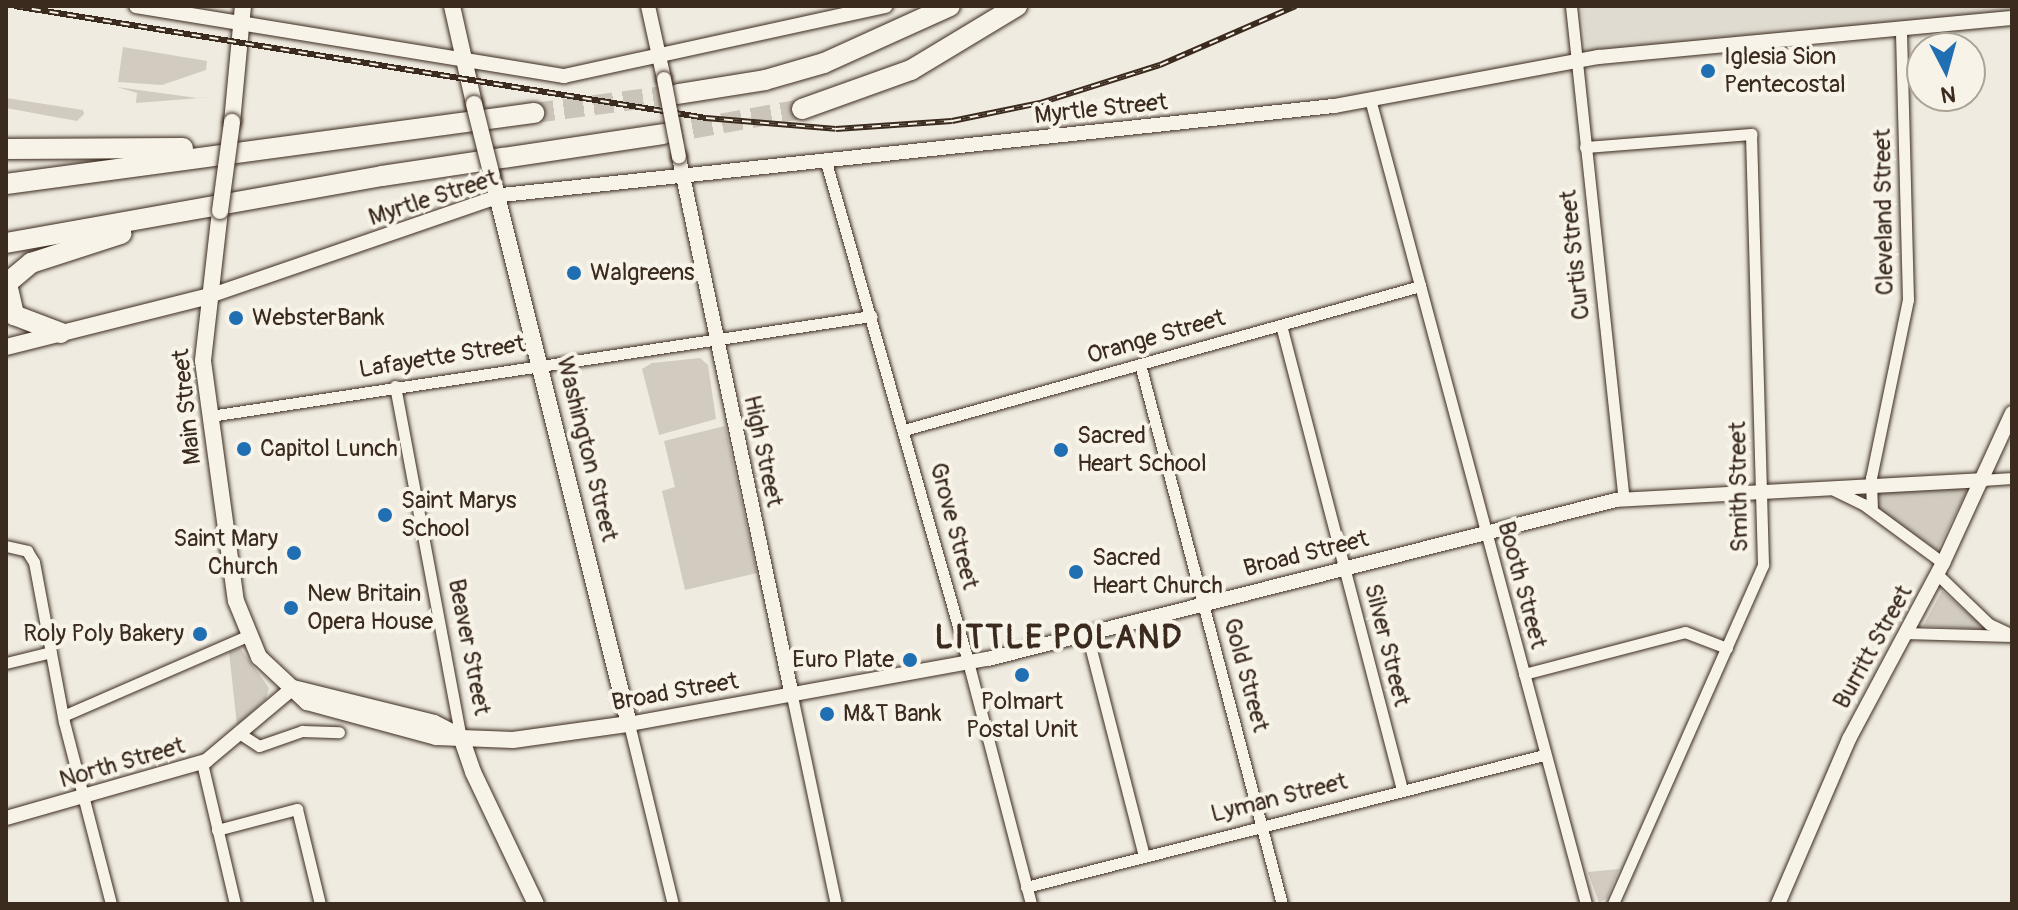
<!DOCTYPE html>
<html>
<head>
<meta charset="utf-8">
<style>
	body { margin:0 }
	#map { position:relative; width:2018px; height:910px; overflow:hidden; background:#efebe0; font-family:Pangolin,sans-serif }
	div>[style] { position:absolute }
	[style*='--x'] { left:calc(var(--x)*1px); top:calc(var(--y)*1px); width:calc(var(--w)*1px); rotate:calc(var(--a)*1deg) }
	.built>* { inset:0; background:#e0dbd0 }
	.green>* { inset:0; background:#d1cbc0 }
	.motorway-tunnel>* { height:20px; margin-top:-10px; transform-origin:0; background:repeating-linear-gradient(90deg,#cbc4b9 0 20px,transparent 0 30px) }
	.roads { filter:drop-shadow(0 0 2px #3b2a1e) drop-shadow(0 0 2px #3b2a1e) }
	.minor>* { height:11px; margin:-5.5px; padding:0 5.5px; transform-origin:5.5px; border-radius:5.5px; background:#f7f3e8 }
	.tertiary>* { height:14px; margin:-7px; padding:0 7px; transform-origin:7px; border-radius:7px; background:#f7f3e8 }
	.secondary>* { height:16px; margin:-8px; padding:0 8px; transform-origin:8px; border-radius:8px; background:#f7f3e8 }
	.motorway>* { height:20px; margin:-10px; padding:0 10px; transform-origin:10px; border-radius:10px; background:#f7f3e8 }
	.rail>* { height:6px; margin-top:-3px; transform-origin:0; background:repeating-linear-gradient(90deg,#f7f3e8 0 9px,#3b2a1e 0 18px); box-sizing:border-box; border-block:2px solid #3b2a1e }
	.bridges { filter:drop-shadow(0 0 2px #3b2a1e) drop-shadow(0 0 2px #3b2a1e) }
	.tertiary-bridge>* { height:14px; margin:-7px; padding:0 7px; transform-origin:7px; border-radius:7px; background:#f7f3e8 }
	.secondary-bridge>* { height:16px; margin:-8px; padding:0 8px; transform-origin:8px; border-radius:8px; background:#f7f3e8 }
	.dots>* { width:22px; height:22px; translate:-50% -50%; box-sizing:border-box; border:4px solid #f7f3e8; border-radius:50% }
	span { translate:-50% -50%; white-space:nowrap; text-align:center; line-height:1.15; -webkit-text-stroke:8px #f7f3e8; paint-order:stroke }
	.poi-label { font-size:24px; color:#3b2a1e }
	.left { translate:0 -50%; text-align:left }
	.right { translate:-100% -50%; text-align:right }
	.street-label { font-size:24px; color:#3b2a1e }
	.district-label { font-size:32px; color:#3b2a1e; font-weight:700; letter-spacing:2px }
	.frame { position:absolute; inset:0; border:8px solid #3b2a1e; pointer-events:none }
	.north { position:absolute; left:1906px; top:32px; width:80px; height:80px; box-sizing:border-box; background:#f7f3e8; border:2px solid #aca397; border-radius:50%; rotate:174deg; font-size:22px; font-weight:700; line-height:32px; text-align:center; color:#3b2a1e }
	.north::after { content:''; display:block; margin:auto; width:28px; height:36px; background:#1f6fb2; clip-path:polygon(50% 0,100% 100%,50% 72%,0 100%) }
</style>
</head>
<body>
<div id="map">
	<div class="built">
		<div style="clip-path:polygon(1581px 6px,2012px 6px,2012px 14px,1587px 55px)"></div>
	</div>
	<div class="green">
		<div style="clip-path:polygon(123px 47px,207px 61px,206px 70px,162px 85px,118px 82px)"></div>
		<div style="clip-path:polygon(117px 87px,197px 98px,213px 97px,136px 103px,137px 93px)"></div>
		<div style="clip-path:polygon(6px 98px,83px 110px,84px 114px,77px 121px,6px 108px)"></div>
		<div style="clip-path:polygon(700px 358px,708px 365px,716px 419px,659px 435px,642px 369px,652px 363px)"></div>
		<div style="clip-path:polygon(725px 426px,757px 573px,685px 590px,662px 491px,675px 487px,664px 441px)"></div>
		<div style="clip-path:polygon(1958px 485px,1967px 491px,1937px 550px,1876px 507px,1874px 492px)"></div>
		<div style="clip-path:polygon(1942px 591px,1986px 629px,1923px 626px)"></div>
		<div style="clip-path:polygon(240px 648px,269px 688px,266px 699px,237px 725px,229px 652px)"></div>
		<div style="clip-path:polygon(1619px 869px,1607px 898px,1599px 903px,1588px 872px)"></div>
	</div>
	<div class="motorway-tunnel">
		<div style="--x:534;--y:113;--w:145;--a:-7.5"></div>
		<div style="--x:663;--y:134;--w:141;--a:-10.2"></div>
	</div>
	<div class="roads">
		<div class="minor">
			<div style="--x:1571;--y:6;--w:496;--a:83.9"></div>
			<div style="--x:1370;--y:99;--w:833;--a:74.98"></div>
			<div style="--x:1585;--y:147;--w:167;--a:-4.5"></div>
			<div style="--x:1751;--y:134;--w:431;--a:88.4"></div>
			<div style="--x:1763;--y:565;--w:371;--a:113.9"></div>
			<div style="--x:826;--y:162;--w:512;--a:74.12"></div>
			<div style="--x:966;--y:654;--w:258;--a:75.4"></div>
			<div style="--x:1281;--y:325;--w:480;--a:75.4"></div>
			<div style="--x:1140;--y:364;--w:558;--a:75.27"></div>
			<div style="--x:395;--y:386;--w:357;--a:79.4"></div>
			<div style="--x:210;--y:416;--w:669;--a:-8.6"></div>
			<div style="--x:904;--y:430;--w:536;--a:-15.59"></div>
			<div style="--x:1982;--y:480;--w:30;--a:-4"></div>
			<div style="--x:1834;--y:490;--w:32;--a:26"></div>
			<div style="--x:1863;--y:504;--w:99;--a:36.4"></div>
			<div style="--x:1872;--y:510;--w:32;--a:-92"></div>
			<div style="--x:1871;--y:478;--w:182;--a:-78.3"></div>
			<div style="--x:1908;--y:300;--w:271;--a:-91.5"></div>
			<div style="--x:6;--y:546;--w:22;--a:13"></div>
			<div style="--x:27;--y:551;--w:13;--a:58"></div>
			<div style="--x:34;--y:562;--w:163;--a:79.4"></div>
			<div style="--x:64;--y:722;--w:188;--a:75.5"></div>
			<div style="--x:1937;--y:574;--w:72;--a:43.9"></div>
			<div style="--x:1989;--y:624;--w:21;--a:25"></div>
			<div style="--x:1904;--y:633;--w:108;--a:1.6"></div>
			<div style="--x:1087;--y:634;--w:229;--a:75.6"></div>
			<div style="--x:6;--y:663;--w:46;--a:-13.7"></div>
			<div style="--x:1524;--y:674;--w:166;--a:-14.6"></div>
			<div style="--x:1685;--y:632;--w:45;--a:20.9"></div>
			<div style="--x:792;--y:696;--w:213;--a:78.1"></div>
			<div style="--x:63;--y:716;--w:201;--a:-23.5"></div>
			<div style="--x:629;--y:724;--w:185;--a:76.3"></div>
			<div style="--x:242;--y:735;--w:20;--a:33"></div>
			<div style="--x:259;--y:746;--w:46;--a:-19.2"></div>
			<div style="--x:302;--y:731;--w:37;--a:2"></div>
			<div style="--x:202;--y:763;--w:145;--a:76.8"></div>
			<div style="--x:217;--y:830;--w:83;--a:-14.7"></div>
			<div style="--x:297;--y:809;--w:98;--a:76.4"></div>
			<div style="--x:1026;--y:887;--w:535;--a:-14.3"></div>
		</div>
		<div class="tertiary">
			<div style="--x:136;--y:6;--w:434;--a:9.3"></div>
			<div style="--x:564;--y:76;--w:329;--a:-12.3"></div>
			<div style="--x:648;--y:6;--w:75;--a:77.6"></div>
			<div style="--x:679;--y:157;--w:551;--a:78.16"></div>
			<div style="--x:209;--y:296;--w:310;--a:-19"></div>
			<div style="--x:502;--y:195;--w:837;--a:-6.11"></div>
			<div style="--x:1334;--y:106;--w:269;--a:-10.5"></div>
			<div style="--x:1598;--y:57;--w:416;--a:-5.4"></div>
			<div style="--x:629;--y:724;--w:365;--a:-10.3"></div>
			<div style="--x:988;--y:659;--w:648;--a:-14.21"></div>
			<div style="--x:1616;--y:500;--w:367;--a:-3.1"></div>
			<div style="--x:6;--y:818;--w:208;--a:-15.9"></div>
			<div style="--x:206;--y:761;--w:114;--a:-40"></div>
			<div style="--x:1778;--y:904;--w:180;--a:-66.7"></div>
			<div style="--x:1849;--y:739;--w:200;--a:-61.9"></div>
			<div style="--x:1943;--y:563;--w:165;--a:-65.3"></div>
		</div>
		<div class="secondary">
			<div style="--x:452;--y:6;--w:100;--a:77.3"></div>
			<div style="--x:232;--y:122;--w:117;--a:-84.6"></div>
			<div style="--x:220;--y:211;--w:151;--a:96.5"></div>
			<div style="--x:203;--y:361;--w:242;--a:82.2"></div>
			<div style="--x:236;--y:601;--w:61;--a:67.7"></div>
			<div style="--x:259;--y:657;--w:66;--a:43.2"></div>
			<div style="--x:307;--y:702;--w:134;--a:15.2"></div>
			<div style="--x:436;--y:737;--w:77;--a:2.2"></div>
			<div style="--x:513;--y:740;--w:117;--a:-7.9"></div>
			<div style="--x:629;--y:724;--w:565;--a:-104.04"></div>
			<div style="--x:6;--y:347;--w:209;--a:-14.1"></div>
			<div style="--x:293;--y:688;--w:145;--a:13.9"></div>
			<div style="--x:434;--y:723;--w:30;--a:27"></div>
			<div style="--x:461;--y:737;--w:37;--a:71"></div>
			<div style="--x:473;--y:772;--w:146;--a:64.5"></div>
		</div>
		<div class="motorway">
			<div style="--x:678;--y:94;--w:88;--a:-9.1"></div>
			<div style="--x:765;--y:80;--w:61;--a:-16.1"></div>
			<div style="--x:824;--y:63;--w:138;--a:-24.3"></div>
			<div style="--x:802;--y:109;--w:116;--a:-19.7"></div>
			<div style="--x:911;--y:70;--w:124;--a:-31.1"></div>
			<div style="--x:6;--y:149;--w:177;--a:-0.3"></div>
			<div style="--x:6;--y:184;--w:533;--a:-7.66"></div>
			<div style="--x:6;--y:243;--w:382;--a:-10.1"></div>
			<div style="--x:382;--y:176;--w:284;--a:-8.5"></div>
			<div style="--x:6;--y:284;--w:33;--a:-40"></div>
			<div style="--x:31;--y:263;--w:95;--a:-17.9"></div>
			<div style="--x:7;--y:284;--w:32;--a:77"></div>
			<div style="--x:14;--y:315;--w:50;--a:21"></div>
		</div>
	</div>
	<div class="rail">
		<div style="--x:14;--y:6;--w:701;--a:9.19"></div>
		<div style="--x:706;--y:118;--w:130;--a:4.8"></div>
		<div style="--x:836;--y:129;--w:116;--a:-3.9"></div>
		<div style="--x:952;--y:121;--w:90;--a:-11.6"></div>
		<div style="--x:1040;--y:103;--w:126;--a:-17.6"></div>
		<div style="--x:1160;--y:65;--w:148;--a:-23.5"></div>
	</div>
	<div class="bridges">
		<div class="tertiary-bridge">
			<div style="--x:664;--y:79;--w:79;--a:79.1"></div>
		</div>
		<div class="secondary-bridge">
			<div style="--x:474;--y:104;--w:74;--a:76"></div>
			<div style="--x:220;--y:211;--w:90;--a:-82.3"></div>
		</div>
	</div>
	<div class="dots">
		<div style="left:1708px;top:71px;background:#1f6fb2"></div>
		<div style="left:574px;top:273px;background:#1f6fb2"></div>
		<div style="left:236px;top:318px;background:#1f6fb2"></div>
		<div style="left:244px;top:449px;background:#1f6fb2"></div>
		<div style="left:1061px;top:450px;background:#1f6fb2"></div>
		<div style="left:385px;top:515px;background:#1f6fb2"></div>
		<div style="left:294px;top:553px;background:#1f6fb2"></div>
		<div style="left:1076px;top:572px;background:#1f6fb2"></div>
		<div style="left:291px;top:608px;background:#1f6fb2"></div>
		<div style="left:200px;top:634px;background:#1f6fb2"></div>
		<div style="left:910px;top:660px;background:#1f6fb2"></div>
		<div style="left:1022px;top:675px;background:#1f6fb2"></div>
		<div style="left:827px;top:714px;background:#1f6fb2"></div>
	</div>
	<div class="poi-label">
		<span class="left" style="left:1724px;top:71px">Iglesia Sion<br>Pentecostal</span>
		<span class="left" style="left:590px;top:273px">Walgreens</span>
		<span class="left" style="left:252px;top:318px">WebsterBank</span>
		<span class="left" style="left:1077px;top:450px">Sacred<br>Heart School</span>
		<span class="left" style="left:260px;top:449px">Capitol Lunch</span>
		<span class="left" style="left:401px;top:515px">Saint Marys<br>School</span>
		<span class="right" style="left:278px;top:553px">Saint Mary<br>Church</span>
		<span class="left" style="left:1092px;top:572px">Sacred<br>Heart Church</span>
		<span class="left" style="left:307px;top:608px">New Britain<br>Opera House</span>
		<span class="right" style="left:184px;top:634px">Roly Poly Bakery</span>
		<span class="right" style="left:894px;top:660px">Euro Plate</span>
		<span style="left:1022px;top:716px">Polmart<br>Postal Unit</span>
		<span class="left" style="left:843px;top:714px">M&amp;T Bank</span>
	</div>
	<div class="street-label">
		<span style="left:1101px;top:109px;rotate:-6deg">Myrtle Street</span>
		<span style="left:433px;top:198px;rotate:-18deg">Myrtle Street</span>
		<span style="left:1884px;top:212px;rotate:-91deg">Cleveland Street</span>
		<span style="left:1575px;top:255px;rotate:-96deg">Curtis Street</span>
		<span style="left:1156px;top:337px;rotate:-16deg">Orange Street</span>
		<span style="left:442px;top:357px;rotate:-9deg">Lafayette Street</span>
		<span style="left:187px;top:407px;rotate:-96deg">Main Street</span>
		<span style="left:587px;top:449px;rotate:76deg">Washington Street</span>
		<span style="left:763px;top:451px;rotate:78deg">High Street</span>
		<span style="left:1739px;top:487px;rotate:-91deg">Smith Street</span>
		<span style="left:954px;top:526px;rotate:75deg">Grove Street</span>
		<span style="left:1306px;top:554px;rotate:-14deg">Broad Street</span>
		<span style="left:1522px;top:585px;rotate:75deg">Booth Street</span>
		<span style="left:1387px;top:645px;rotate:76deg">Silver Street</span>
		<span style="left:469px;top:647px;rotate:79deg">Beaver Street</span>
		<span style="left:1873px;top:647px;rotate:-61deg">Burritt Street</span>
		<span style="left:1246px;top:675px;rotate:75deg">Gold Street</span>
		<span style="left:675px;top:692px;rotate:-10deg">Broad Street</span>
		<span style="left:122px;top:763px;rotate:-16deg">North Street</span>
		<span style="left:1279px;top:798px;rotate:-14deg">Lyman Street</span>
	</div>
	<div class="district-label">
		<span style="left:1059px;top:638px">LITTLE POLAND</span>
	</div>
	<div class="frame"></div>
	<div class="north">N</div>
</div>
</body>
</html>
